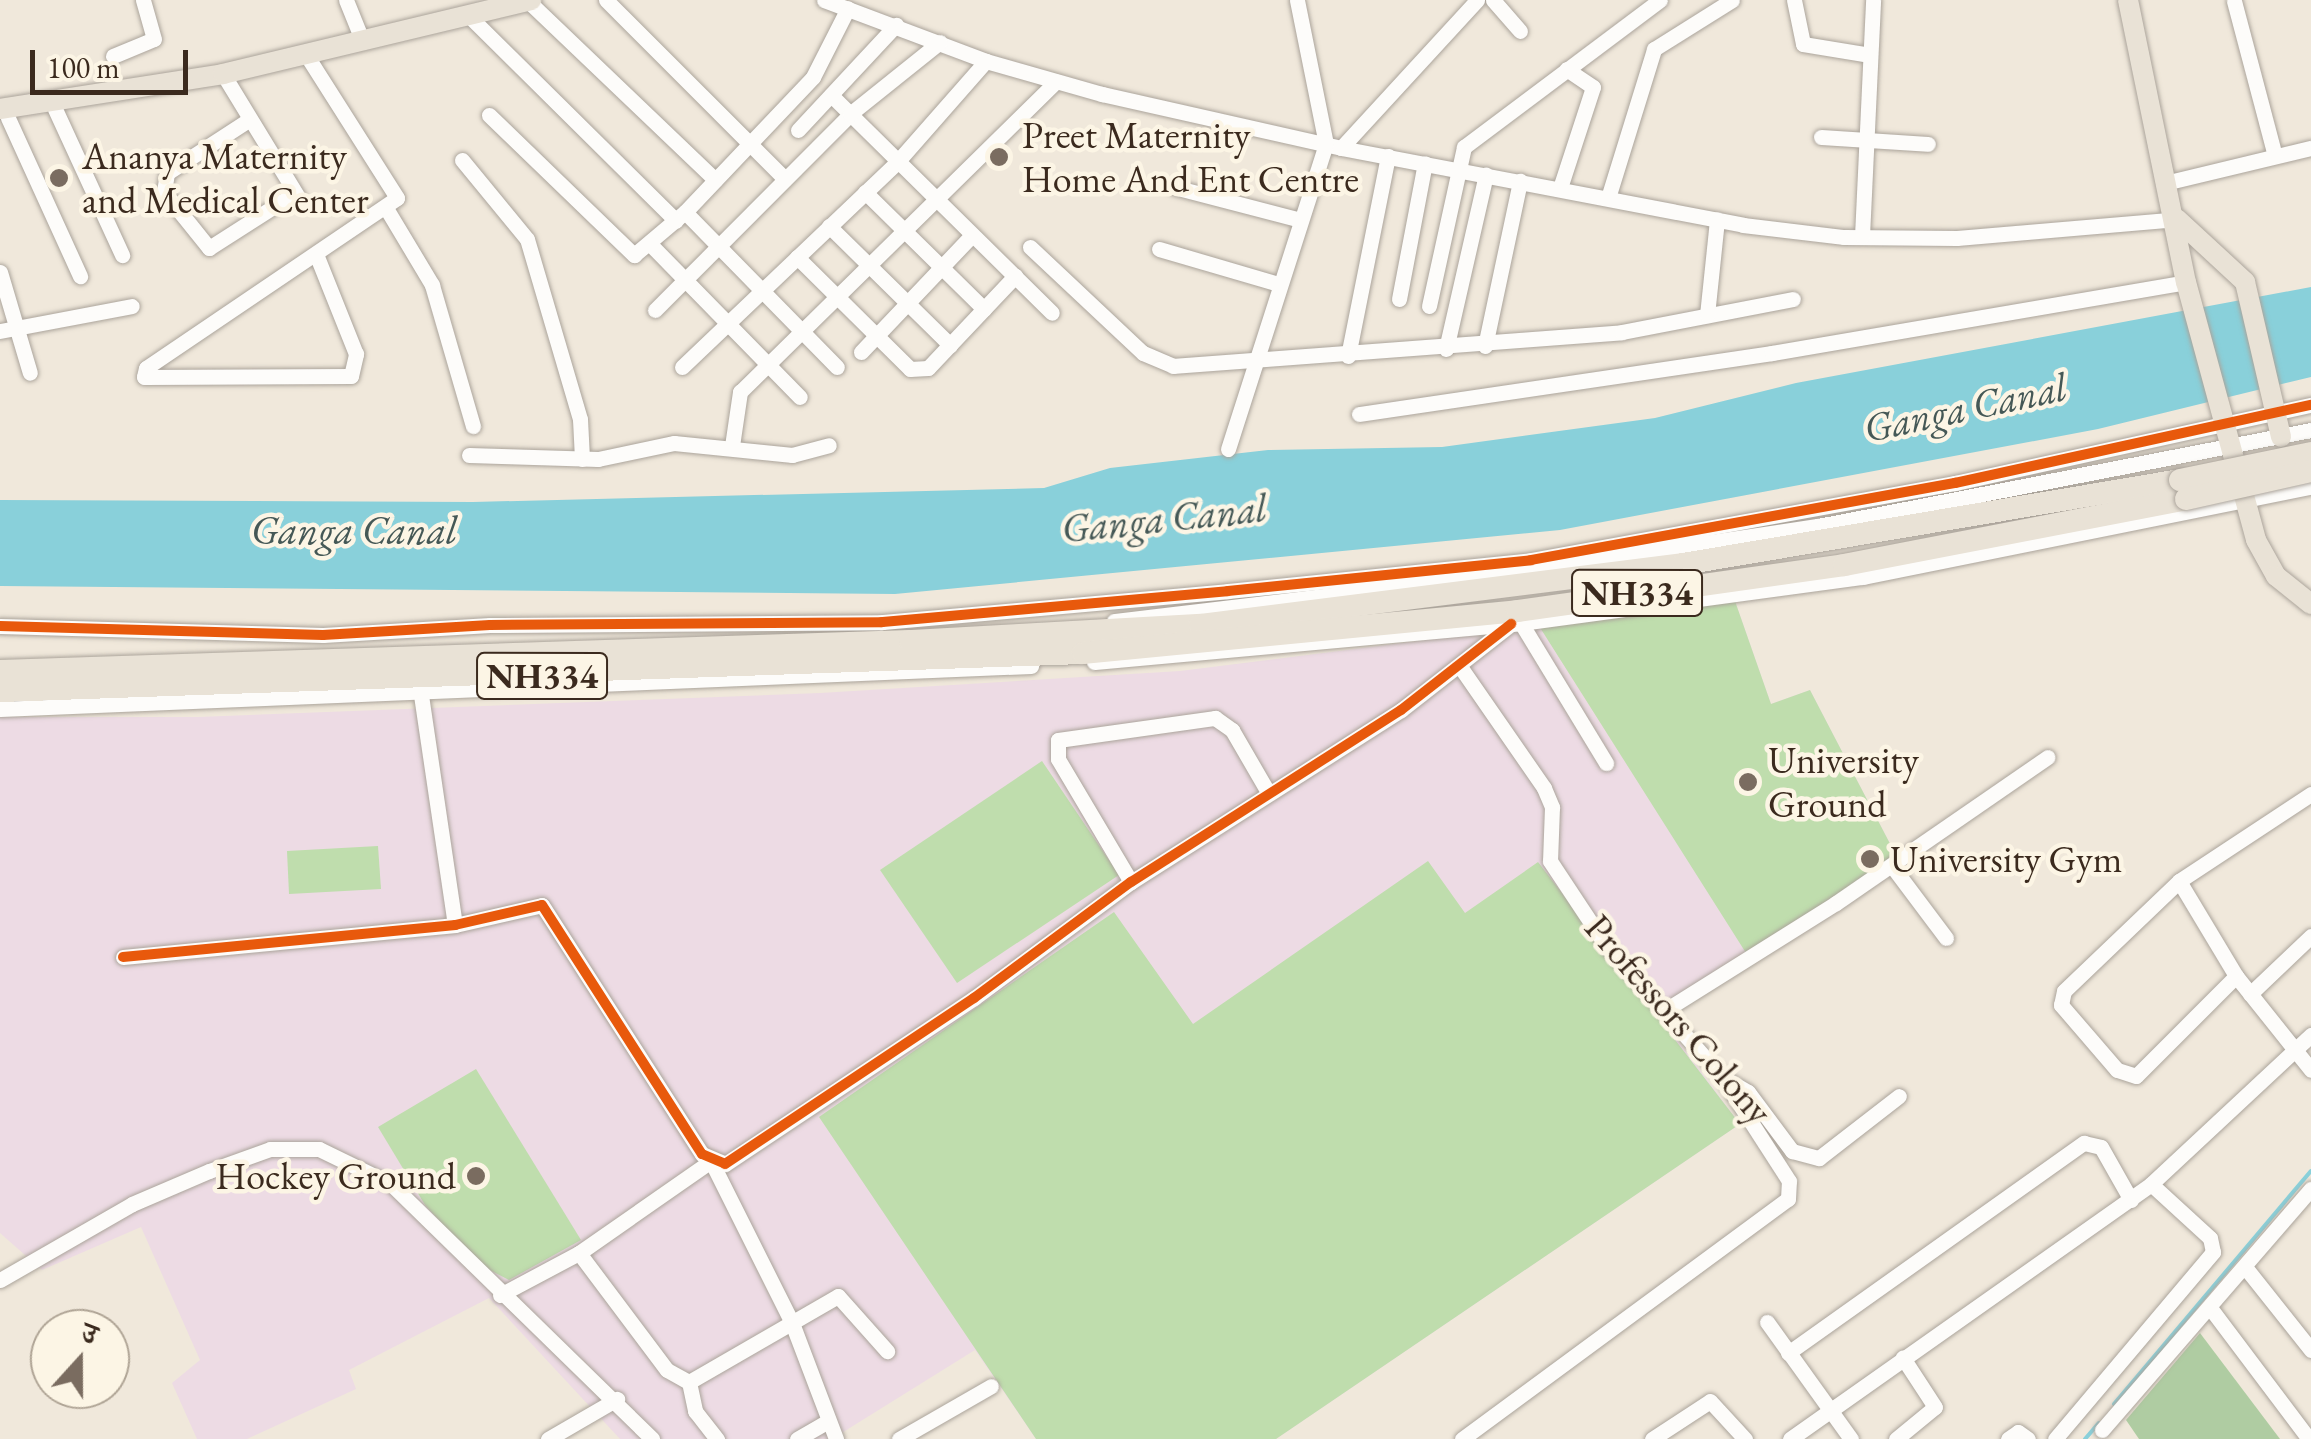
<!DOCTYPE html>
<html>
<head>
<meta charset="utf-8">
<style>
	body { margin:0 }
	#map { position:relative; width:2311px; height:1439px; overflow:hidden; background:#f0e8db; font-family:"EB Garamond","Noto Serif Devanagari",serif }
	div>[style] { position:absolute }
	[style*='--x'] { left:calc(var(--x)*1px); top:calc(var(--y)*1px); width:calc(var(--w)*1px); rotate:calc(var(--a)*1deg) }
	.built>* { inset:0; background:#eddbe4 }
	.green>* { inset:0; background:#bfddad }
	.forest>* { inset:0; background:#afcca2 }
	.water>* { inset:0; background:#89d0da }
	.stream>* { height:4px; margin:-2px; padding:0 2px; transform-origin:2px; border-radius:2px; background:#89d0da }
	.roads { filter:drop-shadow(0 0 2px #aba49b) drop-shadow(0 0 2px #aba49b) }
	.minor>* { height:15px; margin:-7.5px; padding:0 7.5px; transform-origin:7.5px; border-radius:7.5px; background:#fdfcfa }
	.major>* { height:20px; margin:-10px; padding:0 10px; transform-origin:10px; border-radius:10px; background:#e9e2d6 }
	.highway>* { height:22px; margin:-11px; padding:0 11px; transform-origin:11px; border-radius:11px; background:#e9e2d6 }
	.bridges { filter:drop-shadow(0 0 2px #aba49b) drop-shadow(0 0 2px #aba49b) }
	.highway-bridge>* { height:22px; margin:-11px; padding:0 11px; transform-origin:11px; border-radius:11px; background:#e9e2d6 }
	.cycleway>* { height:10px; margin:-5px; padding:0 5px; transform-origin:5px; border-radius:5px; background:#e8590c }
	.dots>* { width:28px; height:28px; translate:-50% -50%; box-sizing:border-box; border:5px solid #fcf5e5; border-radius:50% }
	span { translate:-50% -50%; white-space:nowrap; text-align:center; line-height:1.15; -webkit-text-stroke:9px #fcf5e5; paint-order:stroke }
	.shield-label span { padding:2px 8px; background:#fcf5e5; border:2px solid; border-radius:8px; -webkit-text-stroke-width:0 }
	.shield-label { font-size:35px; color:#3b2a1e; font-weight:700 }
	.poi-label { font-size:38px; color:#3b2a1e }
	.left { translate:0 -50%; text-align:left }
	.right { translate:-100% -50%; text-align:right }
	.street-label { font-size:38px; color:#3b2a1e }
	.water-label { font-size:40px; color:#455856; font-style:italic }
	.north { position:absolute; left:30px; top:1309px; width:100px; height:100px; box-sizing:border-box; background:#fcf5e5; border:2px solid #afa495; border-radius:50%; rotate:21deg; font-size:28px; font-weight:700; line-height:40px; text-align:center; color:#3b2a1e }
	.north::after { content:''; display:block; margin:auto; width:35px; height:45px; background:#7a6c60; clip-path:polygon(50% 0,100% 100%,50% 72%,0 100%) }
	.scale { position:absolute; left:30px; top:50px; width:158px; height:45px; box-sizing:border-box; border:5px solid #3b2a1e; border-top:0; padding-left:12px; font-size:30px; line-height:35px; white-space:nowrap; color:#3b2a1e; -webkit-text-stroke:8px #fcf5e5; paint-order:stroke }
</style>
</head>
<body>
<div id="map">
	<div class="built">
		<div style="clip-path:polygon(1735px 601px,1771px 704px,1810px 690px,1898px 859px,1655px 1010px,1740px 1124px,1276px 1439px,1036px 1439px,975px 1350px,832px 1439px,620px 1439px,489px 1298px,349px 1370px,356px 1389px,247px 1439px,197px 1439px,172px 1383px,200px 1360px,141px 1227px,42px 1270px,0 1233px,0 717px,198px 717px,820px 693px,1180px 671px)"></div>
	</div>
	<div class="green">
		<div style="clip-path:polygon(1735px 601px,1771px 704px,1810px 690px,1898px 859px,1746px 953px,1539px 626px)"></div>
		<div style="clip-path:polygon(1042px 761px,1119px 875px,957px 983px,880px 870px)"></div>
		<div style="clip-path:polygon(378px 846px,381px 889px,289px 894px,287px 851px)"></div>
		<div style="clip-path:polygon(1428px 861px,1465px 913px,1538px 862px,1740px 1124px,1276px 1439px,1036px 1439px,819px 1117px,1114px 912px,1193px 1024px)"></div>
		<div style="clip-path:polygon(476px 1069px,581px 1240px,509px 1280px,480px 1265px,425px 1205px,378px 1127px)"></div>
	</div>
	<div class="forest">
		<div style="clip-path:polygon(2200px 1333px,2280px 1439px,2139px 1439px,2126px 1420px)"></div>
	</div>
	<div class="water">
		<div style="clip-path:polygon(2311px 287px,2311px 377px,2098px 429px,1560px 530px,895px 594px,0 586px,0 500px,473px 502px,1044px 488px,1110px 468px,1268px 450px,1442px 447px,1655px 418px,1796px 383px)"></div>
	</div>
	<div class="stream">
		<div style="--x:2114;--y:1404;--w:305;--a:-49.8"></div>
		<div style="--x:2085;--y:1439;--w:21;--a:-49"></div>
	</div>
	<div class="roads">
		<div class="minor">
			<div style="--x:346;--y:0;--w:45;--a:68"></div>
			<div style="--x:606;--y:0;--w:253;--a:45"></div>
			<div style="--x:824;--y:0;--w:173;--a:20.6"></div>
			<div style="--x:986;--y:61;--w:121;--a:15.9"></div>
			<div style="--x:1102;--y:94;--w:245;--a:12.7"></div>
			<div style="--x:1341;--y:148;--w:409;--a:10.8"></div>
			<div style="--x:1743;--y:225;--w:102;--a:6.8"></div>
			<div style="--x:1844;--y:237;--w:113;--a:0.5"></div>
			<div style="--x:1957;--y:238;--w:221;--a:-4.9"></div>
			<div style="--x:1493;--y:0;--w:41;--a:48.9"></div>
			<div style="--x:1794;--y:0;--w:45;--a:78.4"></div>
			<div style="--x:1803;--y:44;--w:68;--a:9.3"></div>
			<div style="--x:528;--y:1;--w:259;--a:43.7"></div>
			<div style="--x:2234;--y:1;--w:160;--a:75.2"></div>
			<div style="--x:469;--y:16;--w:291;--a:44.7"></div>
			<div style="--x:113;--y:56;--w:44;--a:-22.5"></div>
			<div style="--x:154;--y:39;--w:41;--a:-105.8"></div>
			<div style="--x:307;--y:56;--w:168;--a:57.6"></div>
			<div style="--x:397;--y:198;--w:303;--a:145.9"></div>
			<div style="--x:146;--y:368;--w:9;--a:103"></div>
			<div style="--x:144;--y:377;--w:207;--a:-0.3"></div>
			<div style="--x:351;--y:376;--w:23;--a:-77"></div>
			<div style="--x:356;--y:354;--w:108;--a:-111.8"></div>
			<div style="--x:223;--y:74;--w:150;--a:58.6"></div>
			<div style="--x:831;--y:95;--w:310;--a:44.6"></div>
			<div style="--x:55;--y:109;--w:161;--a:65.3"></div>
			<div style="--x:489;--y:115;--w:202;--a:44"></div>
			<div style="--x:634;--y:255;--w:67;--a:-40.1"></div>
			<div style="--x:685;--y:212;--w:186;--a:-46.5"></div>
			<div style="--x:813;--y:77;--w:77;--a:-63.1"></div>
			<div style="--x:8;--y:118;--w:174;--a:65.5"></div>
			<div style="--x:250;--y:119;--w:99;--a:147"></div>
			<div style="--x:167;--y:173;--w:19;--a:99"></div>
			<div style="--x:164;--y:192;--w:72;--a:51.2"></div>
			<div style="--x:209;--y:248;--w:102;--a:-32.6"></div>
			<div style="--x:798;--y:130;--w:144;--a:-47"></div>
			<div style="--x:1821;--y:137;--w:107;--a:3.7"></div>
			<div style="--x:1341;--y:148;--w:201;--a:-47.4"></div>
			<div style="--x:462;--y:160;--w:102;--a:50.6"></div>
			<div style="--x:527;--y:239;--w:188;--a:73.6"></div>
			<div style="--x:580;--y:419;--w:40;--a:87.1"></div>
			<div style="--x:2169;--y:182;--w:146;--a:-13.5"></div>
			<div style="--x:1174;--y:187;--w:131;--a:14.6"></div>
			<div style="--x:1560;--y:188;--w:106;--a:-71.9"></div>
			<div style="--x:1593;--y:87;--w:32;--a:-146"></div>
			<div style="--x:865;--y:192;--w:167;--a:44.5"></div>
			<div style="--x:1608;--y:198;--w:156;--a:-72.8"></div>
			<div style="--x:1654;--y:49;--w:92;--a:-32.1"></div>
			<div style="--x:386;--y:208;--w:90;--a:59.1"></div>
			<div style="--x:432;--y:285;--w:147;--a:73.8"></div>
			<div style="--x:685;--y:212;--w:217;--a:45.6"></div>
			<div style="--x:829;--y:226;--w:170;--a:44.5"></div>
			<div style="--x:1862;--y:236;--w:236;--a:-87.3"></div>
			<div style="--x:650;--y:244;--w:214;--a:45.6"></div>
			<div style="--x:1030;--y:247;--w:155;--a:43.2"></div>
			<div style="--x:1143;--y:353;--w:33;--a:23"></div>
			<div style="--x:1173;--y:366;--w:450;--a:-4.3"></div>
			<div style="--x:1622;--y:332;--w:174;--a:-10.9"></div>
			<div style="--x:1159;--y:249;--w:125;--a:16.3"></div>
			<div style="--x:797;--y:257;--w:159;--a:44.7"></div>
			<div style="--x:910;--y:369;--w:18;--a:-3"></div>
			<div style="--x:928;--y:368;--w:127;--a:-46.6"></div>
			<div style="--x:0;--y:272;--w:105;--a:73.5"></div>
			<div style="--x:1399;--y:299;--w:138;--a:-79.2"></div>
			<div style="--x:1429;--y:306;--w:163;--a:-77.6"></div>
			<div style="--x:1464;--y:147;--w:245;--a:-36.9"></div>
			<div style="--x:655;--y:310;--w:276;--a:-45.1"></div>
			<div style="--x:850;--y:114;--w:115;--a:-38.7"></div>
			<div style="--x:1707;--y:315;--w:96;--a:-84"></div>
			<div style="--x:0;--y:331;--w:134;--a:-10.7"></div>
			<div style="--x:1485;--y:346;--w:169;--a:-78"></div>
			<div style="--x:1446;--y:349;--w:179;--a:-77.1"></div>
			<div style="--x:861;--y:352;--w:161;--a:-46.5"></div>
			<div style="--x:1348;--y:356;--w:204;--a:-78.7"></div>
			<div style="--x:682;--y:367;--w:298;--a:-43.6"></div>
			<div style="--x:898;--y:161;--w:133;--a:-48.7"></div>
			<div style="--x:1359;--y:414;--w:417;--a:-8.4"></div>
			<div style="--x:1772;--y:353;--w:420;--a:-9.7"></div>
			<div style="--x:732;--y:446;--w:55;--a:-81.6"></div>
			<div style="--x:740;--y:392;--w:443;--a:-44.5"></div>
			<div style="--x:1228;--y:449;--w:320;--a:-72.2"></div>
			<div style="--x:1326;--y:144;--w:147;--a:-101.4"></div>
			<div style="--x:469;--y:455;--w:129;--a:1.8"></div>
			<div style="--x:598;--y:459;--w:78;--a:-11.9"></div>
			<div style="--x:674;--y:443;--w:119;--a:5.8"></div>
			<div style="--x:792;--y:455;--w:38;--a:-15"></div>
			<div style="--x:1114;--y:621;--w:362;--a:-6.8"></div>
			<div style="--x:1473;--y:578;--w:349;--a:-8.6"></div>
			<div style="--x:1818;--y:526;--w:502;--a:-11.02"></div>
			<div style="--x:1521;--y:623;--w:164;--a:58.7"></div>
			<div style="--x:0;--y:626;--w:323;--a:1.6"></div>
			<div style="--x:323;--y:635;--w:167;--a:-3.4"></div>
			<div style="--x:490;--y:625;--w:392;--a:-0.4"></div>
			<div style="--x:882;--y:622;--w:347;--a:-5.1"></div>
			<div style="--x:1228;--y:591;--w:305;--a:-5.8"></div>
			<div style="--x:1531;--y:560;--w:431;--a:-10.3"></div>
			<div style="--x:1955;--y:483;--w:364;--a:-12.4"></div>
			<div style="--x:1094;--y:662;--w:429;--a:-5.2"></div>
			<div style="--x:1521;--y:623;--w:345;--a:-7.7"></div>
			<div style="--x:1863;--y:577;--w:457;--a:-11.4"></div>
			<div style="--x:1461;--y:668;--w:146;--a:55.3"></div>
			<div style="--x:1544;--y:788;--w:21;--a:67"></div>
			<div style="--x:1552;--y:807;--w:54;--a:92.1"></div>
			<div style="--x:1550;--y:861;--w:103;--a:56.5"></div>
			<div style="--x:1607;--y:947;--w:174;--a:48.5"></div>
			<div style="--x:1722;--y:1077;--w:30;--a:30"></div>
			<div style="--x:1748;--y:1092;--w:74;--a:53.3"></div>
			<div style="--x:1792;--y:1151;--w:28;--a:15"></div>
			<div style="--x:1819;--y:1158;--w:101;--a:-37.8"></div>
			<div style="--x:421;--y:695;--w:232;--a:81.6"></div>
			<div style="--x:0;--y:709;--w:1032;--a:-2.39"></div>
			<div style="--x:1892;--y:866;--w:90;--a:53.1"></div>
			<div style="--x:2179;--y:881;--w:111;--a:59"></div>
			<div style="--x:2236;--y:976;--w:120;--a:51.4"></div>
			<div style="--x:1131;--y:882;--w:143;--a:-120.7"></div>
			<div style="--x:1058;--y:759;--w:19;--a:-90"></div>
			<div style="--x:1058;--y:740;--w:159;--a:-8"></div>
			<div style="--x:1215;--y:718;--w:21;--a:35"></div>
			<div style="--x:1232;--y:730;--w:72;--a:59.9"></div>
			<div style="--x:123;--y:957;--w:334;--a:-5.5"></div>
			<div style="--x:455;--y:925;--w:89;--a:-12.9"></div>
			<div style="--x:542;--y:905;--w:296;--a:57.3"></div>
			<div style="--x:702;--y:1154;--w:25;--a:23"></div>
			<div style="--x:725;--y:1164;--w:299;--a:-33.7"></div>
			<div style="--x:974;--y:998;--w:195;--a:-36.5"></div>
			<div style="--x:1131;--y:882;--w:320;--a:-32.5"></div>
			<div style="--x:1401;--y:710;--w:140;--a:-38"></div>
			<div style="--x:2236;--y:976;--w:141;--a:135"></div>
			<div style="--x:2136;--y:1076;--w:20;--a:-162"></div>
			<div style="--x:2117;--y:1070;--w:86;--a:-130.7"></div>
			<div style="--x:2061;--y:1005;--w:14;--a:-78"></div>
			<div style="--x:2064;--y:991;--w:159;--a:-43.7"></div>
			<div style="--x:2179;--y:881;--w:158;--a:-33.4"></div>
			<div style="--x:2250;--y:994;--w:84;--a:-43.6"></div>
			<div style="--x:1667;--y:1009;--w:199;--a:-32.1"></div>
			<div style="--x:1836;--y:903;--w:257;--a:-34.6"></div>
			<div style="--x:579;--y:1253;--w:146;--a:53.1"></div>
			<div style="--x:667;--y:1370;--w:25;--a:29"></div>
			<div style="--x:689;--y:1382;--w:30;--a:78"></div>
			<div style="--x:695;--y:1411;--w:36;--a:52"></div>
			<div style="--x:2245;--y:1267;--w:106;--a:51.5"></div>
			<div style="--x:0;--y:1280;--w:152;--a:-29.9"></div>
			<div style="--x:132;--y:1204;--w:84;--a:-23.2"></div>
			<div style="--x:209;--y:1171;--w:65;--a:-19.8"></div>
			<div style="--x:270;--y:1149;--w:49;--a:0"></div>
			<div style="--x:319;--y:1149;--w:80;--a:25.9"></div>
			<div style="--x:391;--y:1184;--w:365;--a:44.3"></div>
			<div style="--x:500;--y:1295;--w:89;--a:-28"></div>
			<div style="--x:579;--y:1253;--w:161;--a:-34.9"></div>
			<div style="--x:711;--y:1161;--w:181;--a:63.4"></div>
			<div style="--x:792;--y:1323;--w:124;--a:69.2"></div>
			<div style="--x:2211;--y:1309;--w:163;--a:53"></div>
			<div style="--x:1767;--y:1322;--w:144;--a:54.3"></div>
			<div style="--x:1788;--y:1353;--w:363;--a:-35.4"></div>
			<div style="--x:2084;--y:1143;--w:17;--a:13"></div>
			<div style="--x:2101;--y:1147;--w:61;--a:60.5"></div>
			<div style="--x:689;--y:1382;--w:172;--a:-30"></div>
			<div style="--x:838;--y:1296;--w:74;--a:48.3"></div>
			<div style="--x:2102;--y:1430;--w:319;--a:-49.1"></div>
			<div style="--x:548;--y:1439;--w:80;--a:-30.1"></div>
			<div style="--x:797;--y:1439;--w:34;--a:-30"></div>
			<div style="--x:899;--y:1439;--w:106;--a:-29.9"></div>
			<div style="--x:1462;--y:1439;--w:405;--a:-36.4"></div>
			<div style="--x:1788;--y:1199;--w:18;--a:-87"></div>
			<div style="--x:1789;--y:1181;--w:124;--a:-122.8"></div>
			<div style="--x:1652;--y:1439;--w:69;--a:-33.2"></div>
			<div style="--x:1710;--y:1401;--w:52;--a:47.4"></div>
			<div style="--x:1790;--y:1439;--w:442;--a:-35.2"></div>
			<div style="--x:2151;--y:1184;--w:219;--a:-43"></div>
			<div style="--x:1896;--y:1439;--w:50;--a:-39.4"></div>
			<div style="--x:1935;--y:1407;--w:59;--a:-123.1"></div>
			<div style="--x:2008;--y:1439;--w:12;--a:-35"></div>
			<div style="--x:2018;--y:1432;--w:12;--a:35"></div>
			<div style="--x:2055;--y:1439;--w:245;--a:-49.8"></div>
			<div style="--x:2213;--y:1252;--w:14;--a:-102"></div>
			<div style="--x:2210;--y:1238;--w:80;--a:-137.5"></div>
		</div>
		<div class="major">
			<div style="--x:2128;--y:0;--w:288;--a:78.4"></div>
			<div style="--x:2186;--y:282;--w:267;--a:74.8"></div>
			<div style="--x:2256;--y:540;--w:41;--a:60.9"></div>
			<div style="--x:2276;--y:576;--w:45;--a:38.7"></div>
			<div style="--x:0;--y:109;--w:226;--a:-8.9"></div>
			<div style="--x:223;--y:74;--w:317;--a:-13.5"></div>
			<div style="--x:2177;--y:219;--w:93;--a:42.8"></div>
			<div style="--x:2245;--y:282;--w:159;--a:76.9"></div>
		</div>
		<div class="highway">
			<div style="--x:0;--y:671;--w:910;--a:-1.89"></div>
			<div style="--x:910;--y:641;--w:290;--a:-3.2"></div>
			<div style="--x:1200;--y:625;--w:487;--a:-7.2"></div>
			<div style="--x:1683;--y:564;--w:504;--a:-9.59"></div>
			<div style="--x:0;--y:691;--w:1084;--a:-2.01"></div>
			<div style="--x:1083;--y:653;--w:436;--a:-5.5"></div>
			<div style="--x:1517;--y:611;--w:330;--a:-8"></div>
			<div style="--x:1844;--y:565;--w:348;--a:-10.9"></div>
		</div>
	</div>
	<div class="bridges">
		<div class="highway-bridge">
			<div style="--x:2180;--y:480;--w:134;--a:-11.6"></div>
			<div style="--x:2186;--y:499;--w:128;--a:-12.6"></div>
		</div>
	</div>
	<div class="cycleway">
		<div style="--x:0;--y:626;--w:323;--a:1.6"></div>
		<div style="--x:323;--y:635;--w:167;--a:-3.4"></div>
		<div style="--x:490;--y:625;--w:392;--a:-0.4"></div>
		<div style="--x:882;--y:622;--w:347;--a:-5.1"></div>
		<div style="--x:1228;--y:591;--w:305;--a:-5.8"></div>
		<div style="--x:1531;--y:560;--w:431;--a:-10.3"></div>
		<div style="--x:1955;--y:483;--w:364;--a:-12.4"></div>
		<div style="--x:123;--y:957;--w:334;--a:-5.5"></div>
		<div style="--x:455;--y:925;--w:89;--a:-12.9"></div>
		<div style="--x:542;--y:905;--w:296;--a:57.3"></div>
		<div style="--x:702;--y:1154;--w:25;--a:23"></div>
		<div style="--x:725;--y:1164;--w:299;--a:-33.7"></div>
		<div style="--x:974;--y:998;--w:195;--a:-36.5"></div>
		<div style="--x:1131;--y:882;--w:320;--a:-32.5"></div>
		<div style="--x:1401;--y:710;--w:140;--a:-38"></div>
	</div>
	<div class="dots">
		<div style="left:999px;top:157px;background:#7a6c60"></div>
		<div style="left:59px;top:178px;background:#7a6c60"></div>
		<div style="left:1748px;top:782px;background:#7a6c60"></div>
		<div style="left:1870px;top:859px;background:#7a6c60"></div>
		<div style="left:476px;top:1176px;background:#7a6c60"></div>
	</div>
	<div class="shield-label">
		<span style="left:1637px;top:593px">NH334</span>
		<span style="left:542px;top:676px">NH334</span>
	</div>
	<div class="poi-label">
		<span class="left" style="left:1022px;top:157px">Preet Maternity<br>Home And Ent Centre</span>
		<span class="left" style="left:82px;top:178px">Ananya Maternity<br>and Medical Center</span>
		<span class="left" style="left:1768px;top:782px">University<br>Ground</span>
		<span class="left" style="left:1890px;top:859px">University Gym</span>
		<span class="right" style="left:456px;top:1176px">Hockey Ground</span>
	</div>
	<div class="street-label">
		<span style="left:1679px;top:1019px;rotate:49deg">Professors Colony</span>
	</div>
	<div class="water-label">
		<span style="left:1965px;top:407px;rotate:-12deg">Ganga Canal</span>
		<span style="left:1164px;top:518px;rotate:-6deg">Ganga Canal</span>
		<span style="left:354px;top:530px">Ganga Canal</span>
	</div>
	<div class="north">उ</div>
	<div class="scale">100 m</div>
</div>
</body>
</html>
